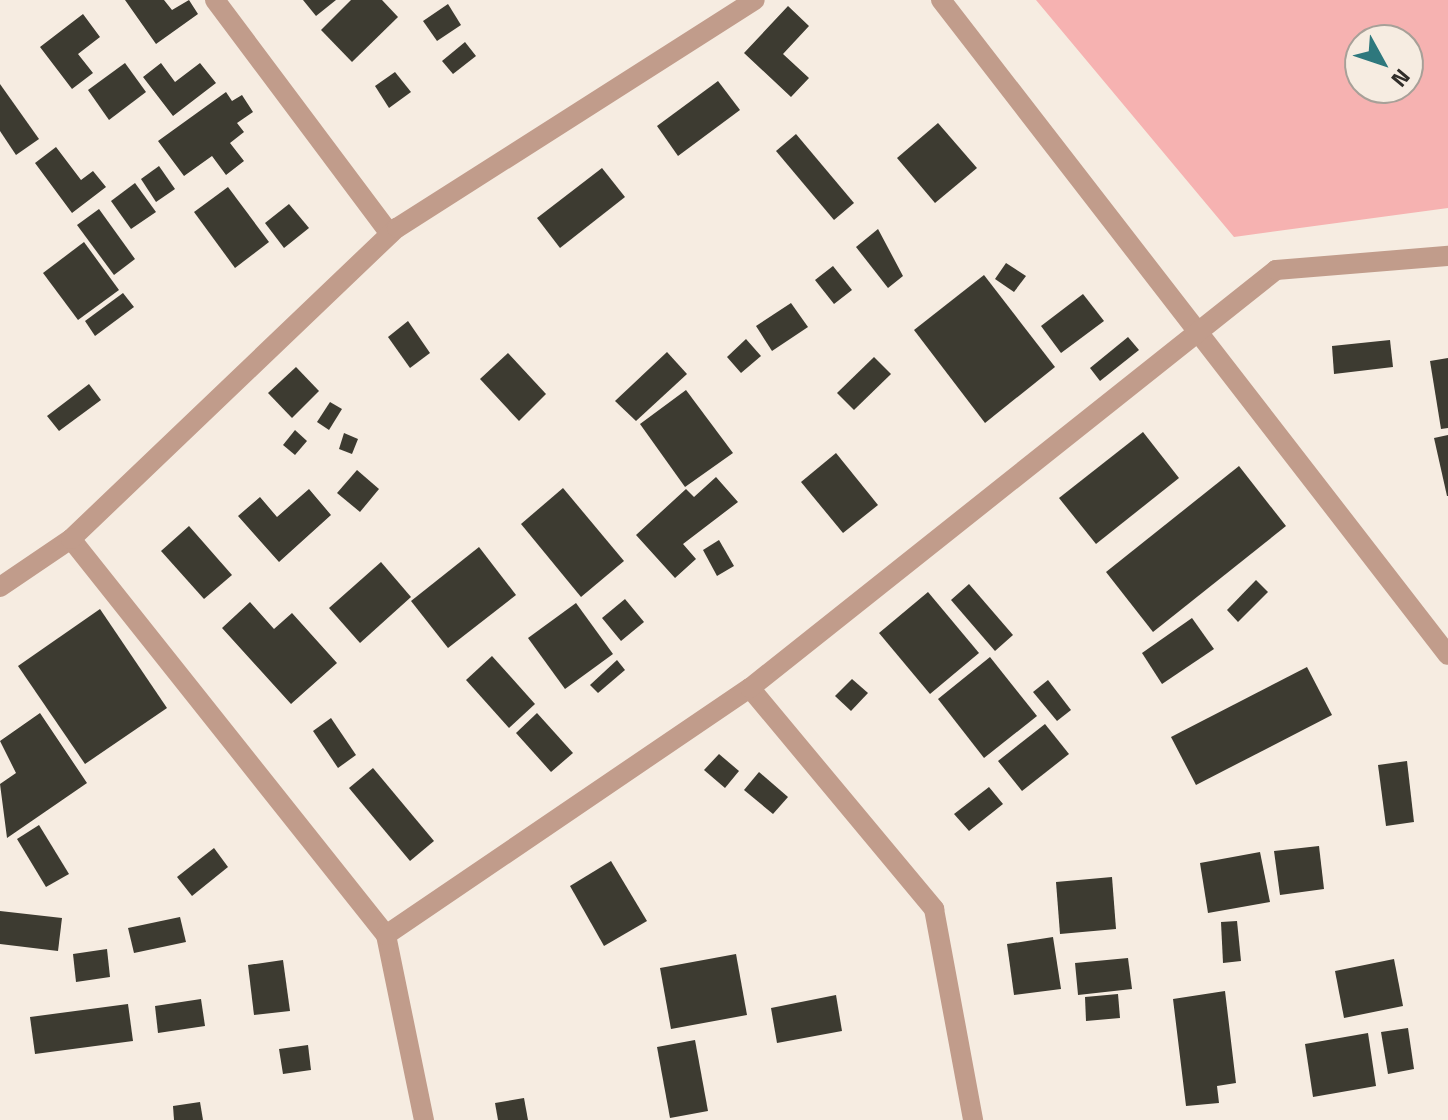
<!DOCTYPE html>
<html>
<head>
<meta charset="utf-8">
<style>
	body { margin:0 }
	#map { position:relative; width:1448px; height:1120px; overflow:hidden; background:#f6ece1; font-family:"Titillium Web",sans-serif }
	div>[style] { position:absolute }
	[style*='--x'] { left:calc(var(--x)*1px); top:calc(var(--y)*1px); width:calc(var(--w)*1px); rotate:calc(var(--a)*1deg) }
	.green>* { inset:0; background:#f6b2b1 }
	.building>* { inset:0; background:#3d3b31 }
	.street>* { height:20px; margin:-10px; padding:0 10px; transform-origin:10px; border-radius:10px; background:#c19c8b }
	span { translate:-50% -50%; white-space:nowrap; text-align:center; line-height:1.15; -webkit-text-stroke:8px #f6ece1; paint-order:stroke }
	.north { position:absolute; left:1344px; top:24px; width:80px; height:80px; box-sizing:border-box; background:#f6ece1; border:2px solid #a7a098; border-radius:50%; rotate:130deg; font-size:22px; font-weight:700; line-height:32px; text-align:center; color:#312e2a }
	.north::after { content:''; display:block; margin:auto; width:28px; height:36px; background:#2e787d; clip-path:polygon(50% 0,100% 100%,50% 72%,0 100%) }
</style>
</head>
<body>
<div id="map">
	<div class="green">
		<div style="clip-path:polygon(evenodd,1036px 0,1448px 0,1448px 208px,1234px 237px,1036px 0,1360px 40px,1408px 40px,1408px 88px,1360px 88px,1360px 40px)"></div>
	</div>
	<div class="building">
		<div style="clip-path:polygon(125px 0,164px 0,172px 10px,189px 0,198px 14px,156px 44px)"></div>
		<div style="clip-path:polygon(303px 0,336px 0,316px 16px)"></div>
		<div style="clip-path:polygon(351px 0,382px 0,398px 17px,352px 62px,321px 30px)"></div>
		<div style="clip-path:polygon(448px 4px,461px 25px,437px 41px,423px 21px)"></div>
		<div style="clip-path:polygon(788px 6px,809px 26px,783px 54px,809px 78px,791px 97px,744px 53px)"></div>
		<div style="clip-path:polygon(83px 14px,100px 37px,78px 54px,93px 73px,72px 89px,40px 47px)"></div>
		<div style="clip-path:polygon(465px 42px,476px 56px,453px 74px,442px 61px)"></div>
		<div style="clip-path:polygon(125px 63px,146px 92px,109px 120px,88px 90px)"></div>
		<div style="clip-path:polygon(161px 63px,175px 82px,200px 63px,216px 83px,173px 116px,143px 77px)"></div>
		<div style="clip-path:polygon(395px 72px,411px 92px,389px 108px,375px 86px)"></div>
		<div style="clip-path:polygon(718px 81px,740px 110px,678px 156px,657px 126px)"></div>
		<div style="clip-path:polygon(0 84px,39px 139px,16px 155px,0 131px)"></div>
		<div style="clip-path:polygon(226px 92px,232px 101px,242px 95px,253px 112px,237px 123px,244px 132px,230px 143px,244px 161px,226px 175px,212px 156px,184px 176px,158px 141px)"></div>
		<div style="clip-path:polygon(938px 123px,977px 168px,935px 203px,897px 158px)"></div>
		<div style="clip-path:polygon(796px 134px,854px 203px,834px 220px,776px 151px)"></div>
		<div style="clip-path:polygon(56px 147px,81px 180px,93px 171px,106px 187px,72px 213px,35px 163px)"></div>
		<div style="clip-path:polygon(159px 166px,175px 189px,156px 202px,141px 179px)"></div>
		<div style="clip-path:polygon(602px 168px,625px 197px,560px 248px,537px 218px)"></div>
		<div style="clip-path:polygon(135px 183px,156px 212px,131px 229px,111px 201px)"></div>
		<div style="clip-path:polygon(228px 187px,269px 242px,235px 268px,194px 212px)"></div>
		<div style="clip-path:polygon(289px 204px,309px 228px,284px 248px,265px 223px)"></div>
		<div style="clip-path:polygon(99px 209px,135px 259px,114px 275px,77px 225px)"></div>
		<div style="clip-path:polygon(878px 229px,903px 276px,888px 288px,856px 247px)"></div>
		<div style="clip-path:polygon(84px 242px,119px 290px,78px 320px,43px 273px)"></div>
		<div style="clip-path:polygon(1006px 263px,1026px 276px,1014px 292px,995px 279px)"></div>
		<div style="clip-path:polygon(833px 266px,852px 290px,834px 304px,815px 280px)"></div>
		<div style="clip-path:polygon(984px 275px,1055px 367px,985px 423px,914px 330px)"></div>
		<div style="clip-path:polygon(123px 293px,134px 307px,95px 336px,85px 321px)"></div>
		<div style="clip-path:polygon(1083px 294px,1104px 321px,1061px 353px,1041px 326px)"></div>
		<div style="clip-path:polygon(791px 303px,808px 327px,772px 351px,756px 326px)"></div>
		<div style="clip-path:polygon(408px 321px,430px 353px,410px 368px,388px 337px)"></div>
		<div style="clip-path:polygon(1128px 337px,1139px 350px,1100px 381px,1090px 368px)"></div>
		<div style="clip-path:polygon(746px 339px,761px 356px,741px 373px,727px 357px)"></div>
		<div style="clip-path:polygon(1390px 340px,1393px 367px,1334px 374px,1332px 346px)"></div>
		<div style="clip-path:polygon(667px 352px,687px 374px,636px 421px,615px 401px)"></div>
		<div style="clip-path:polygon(508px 353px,546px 394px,519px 421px,480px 379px)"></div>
		<div style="clip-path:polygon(874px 357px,891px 374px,854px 410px,837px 393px)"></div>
		<div style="clip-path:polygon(1448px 358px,1448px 428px,1441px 429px,1430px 361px)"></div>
		<div style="clip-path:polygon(296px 367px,319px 391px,292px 418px,268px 393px)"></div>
		<div style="clip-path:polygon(89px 384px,101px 400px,59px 431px,47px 416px)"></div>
		<div style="clip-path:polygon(686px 390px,733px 453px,685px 487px,640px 424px)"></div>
		<div style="clip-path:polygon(330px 402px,342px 409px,329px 430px,317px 422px)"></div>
		<div style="clip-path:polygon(295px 430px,307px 441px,295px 455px,283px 445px)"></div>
		<div style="clip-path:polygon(1143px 432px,1179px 478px,1096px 544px,1059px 498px)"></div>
		<div style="clip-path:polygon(344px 433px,358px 439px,352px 454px,339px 449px)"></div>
		<div style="clip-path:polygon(1448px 435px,1448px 496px,1447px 496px,1434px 438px)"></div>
		<div style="clip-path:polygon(836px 453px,878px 505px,843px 533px,801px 482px)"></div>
		<div style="clip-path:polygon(1239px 466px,1286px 526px,1153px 632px,1106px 572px)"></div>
		<div style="clip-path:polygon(357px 470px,379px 489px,360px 512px,337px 493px)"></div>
		<div style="clip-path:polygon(716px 477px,738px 502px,683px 544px,696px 559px,675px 578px,636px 535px,686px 489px,694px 497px)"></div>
		<div style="clip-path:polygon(563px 488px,624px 561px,581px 597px,521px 524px)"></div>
		<div style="clip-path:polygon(309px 489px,331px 515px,279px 562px,238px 516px,260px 497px,277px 517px)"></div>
		<div style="clip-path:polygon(189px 526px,232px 575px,204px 599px,161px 551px)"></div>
		<div style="clip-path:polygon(719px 540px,734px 566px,717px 576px,703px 550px)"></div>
		<div style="clip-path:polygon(479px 547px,516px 595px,448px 648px,411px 601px)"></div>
		<div style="clip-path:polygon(381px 562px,411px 597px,360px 643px,329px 608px)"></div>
		<div style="clip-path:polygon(1256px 580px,1268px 592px,1238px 622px,1227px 610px)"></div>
		<div style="clip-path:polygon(969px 584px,1013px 635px,995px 651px,951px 600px)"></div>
		<div style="clip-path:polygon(928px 592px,979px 653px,930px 694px,879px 633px)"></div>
		<div style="clip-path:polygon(625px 599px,644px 622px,621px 641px,602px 618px)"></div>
		<div style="clip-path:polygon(250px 602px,274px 629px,292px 613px,337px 663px,291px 704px,222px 628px)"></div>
		<div style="clip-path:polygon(576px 603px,613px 654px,565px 689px,528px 638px)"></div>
		<div style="clip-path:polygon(100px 609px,167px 708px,85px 764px,18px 666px)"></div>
		<div style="clip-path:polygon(1192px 618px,1214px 649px,1162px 684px,1142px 653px)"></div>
		<div style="clip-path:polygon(492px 656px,535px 704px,509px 728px,466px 680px)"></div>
		<div style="clip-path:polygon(990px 657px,1037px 716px,984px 758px,938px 699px)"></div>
		<div style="clip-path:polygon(617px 660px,625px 670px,598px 693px,590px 685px)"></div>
		<div style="clip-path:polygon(1307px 667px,1332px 715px,1196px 785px,1171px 737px)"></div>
		<div style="clip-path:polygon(852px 679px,868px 693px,851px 711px,835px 696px)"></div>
		<div style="clip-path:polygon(1048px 680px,1071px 710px,1057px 721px,1033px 692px)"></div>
		<div style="clip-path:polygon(40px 713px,87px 783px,7px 838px,0 784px,16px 773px,0 741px)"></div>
		<div style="clip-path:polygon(537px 713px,573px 753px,551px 772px,516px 733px)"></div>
		<div style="clip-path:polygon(331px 718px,356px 755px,338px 768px,313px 731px)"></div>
		<div style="clip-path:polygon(1045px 724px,1069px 754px,1022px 791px,998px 761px)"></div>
		<div style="clip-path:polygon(719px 754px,739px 771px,725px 788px,704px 770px)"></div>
		<div style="clip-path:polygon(1407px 761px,1414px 822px,1386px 826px,1378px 765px)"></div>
		<div style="clip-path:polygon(373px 768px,434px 841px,410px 861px,349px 788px)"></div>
		<div style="clip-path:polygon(759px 772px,788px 797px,773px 814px,744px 790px)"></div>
		<div style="clip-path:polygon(989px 787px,1003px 804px,969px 831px,954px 814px)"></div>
		<div style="clip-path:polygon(39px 825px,69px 874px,46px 887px,17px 839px)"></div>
		<div style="clip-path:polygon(1319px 846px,1324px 889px,1280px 895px,1274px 851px)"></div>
		<div style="clip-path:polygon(214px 848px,228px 867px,192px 896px,177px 877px)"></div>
		<div style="clip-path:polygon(1260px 852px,1270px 902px,1208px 913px,1200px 863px)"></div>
		<div style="clip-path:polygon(611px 861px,647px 921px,604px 946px,570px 886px)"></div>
		<div style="clip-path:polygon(1112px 877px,1116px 929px,1060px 934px,1056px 882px)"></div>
		<div style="clip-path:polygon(0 911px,62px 918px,58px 951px,0 944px)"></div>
		<div style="clip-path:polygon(180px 917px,186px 942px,134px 953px,128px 928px)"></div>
		<div style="clip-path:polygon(1237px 921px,1241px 961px,1223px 963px,1221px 922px)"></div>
		<div style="clip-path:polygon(1053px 937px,1061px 989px,1014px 995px,1007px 944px)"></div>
		<div style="clip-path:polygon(107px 949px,110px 977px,76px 982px,73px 954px)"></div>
		<div style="clip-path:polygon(736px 954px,747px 1015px,671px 1029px,660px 968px)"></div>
		<div style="clip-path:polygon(1128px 958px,1132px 989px,1078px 995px,1075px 963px)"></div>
		<div style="clip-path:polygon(1394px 959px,1403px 1006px,1344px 1018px,1335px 971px)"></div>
		<div style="clip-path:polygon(283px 960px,290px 1011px,254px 1015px,248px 965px)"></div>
		<div style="clip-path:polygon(1225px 991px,1236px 1083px,1217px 1086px,1219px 1103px,1186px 1106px,1173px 999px)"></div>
		<div style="clip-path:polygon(1118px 994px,1120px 1018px,1086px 1021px,1085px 997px)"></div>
		<div style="clip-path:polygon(836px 995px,842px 1031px,777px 1043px,771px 1008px)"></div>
		<div style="clip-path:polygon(201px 999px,205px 1026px,158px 1033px,155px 1006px)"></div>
		<div style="clip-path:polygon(128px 1004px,133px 1041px,35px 1054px,30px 1017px)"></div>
		<div style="clip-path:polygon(1408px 1028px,1414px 1069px,1388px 1074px,1381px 1032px)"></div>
		<div style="clip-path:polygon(1368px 1033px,1376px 1086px,1313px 1097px,1305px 1044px)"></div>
		<div style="clip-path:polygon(695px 1040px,708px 1111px,670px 1118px,657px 1047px)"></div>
		<div style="clip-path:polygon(308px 1045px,311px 1070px,283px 1074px,279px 1049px)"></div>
		<div style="clip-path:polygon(524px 1098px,528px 1120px,498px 1120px,495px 1103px)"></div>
		<div style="clip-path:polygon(200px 1102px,203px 1120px,174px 1120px,173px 1106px)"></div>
	</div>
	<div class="street">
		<div style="--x:215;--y:0;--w:292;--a:53.2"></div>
		<div style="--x:941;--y:0;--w:828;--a:52.26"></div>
		<div style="--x:71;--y:539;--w:506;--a:51.5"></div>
		<div style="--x:386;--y:935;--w:189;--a:78.4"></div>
		<div style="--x:0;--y:587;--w:86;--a:-34.1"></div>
		<div style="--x:71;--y:539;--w:451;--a:-43.7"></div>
		<div style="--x:397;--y:228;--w:424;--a:-32.5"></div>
		<div style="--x:750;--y:688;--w:288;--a:50.2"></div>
		<div style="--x:934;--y:909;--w:215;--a:79.5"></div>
		<div style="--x:386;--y:935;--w:440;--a:-34.2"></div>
		<div style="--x:750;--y:688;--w:672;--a:-38.47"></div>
		<div style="--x:1276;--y:270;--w:173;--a:-4.7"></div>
	</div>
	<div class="north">N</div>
</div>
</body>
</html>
